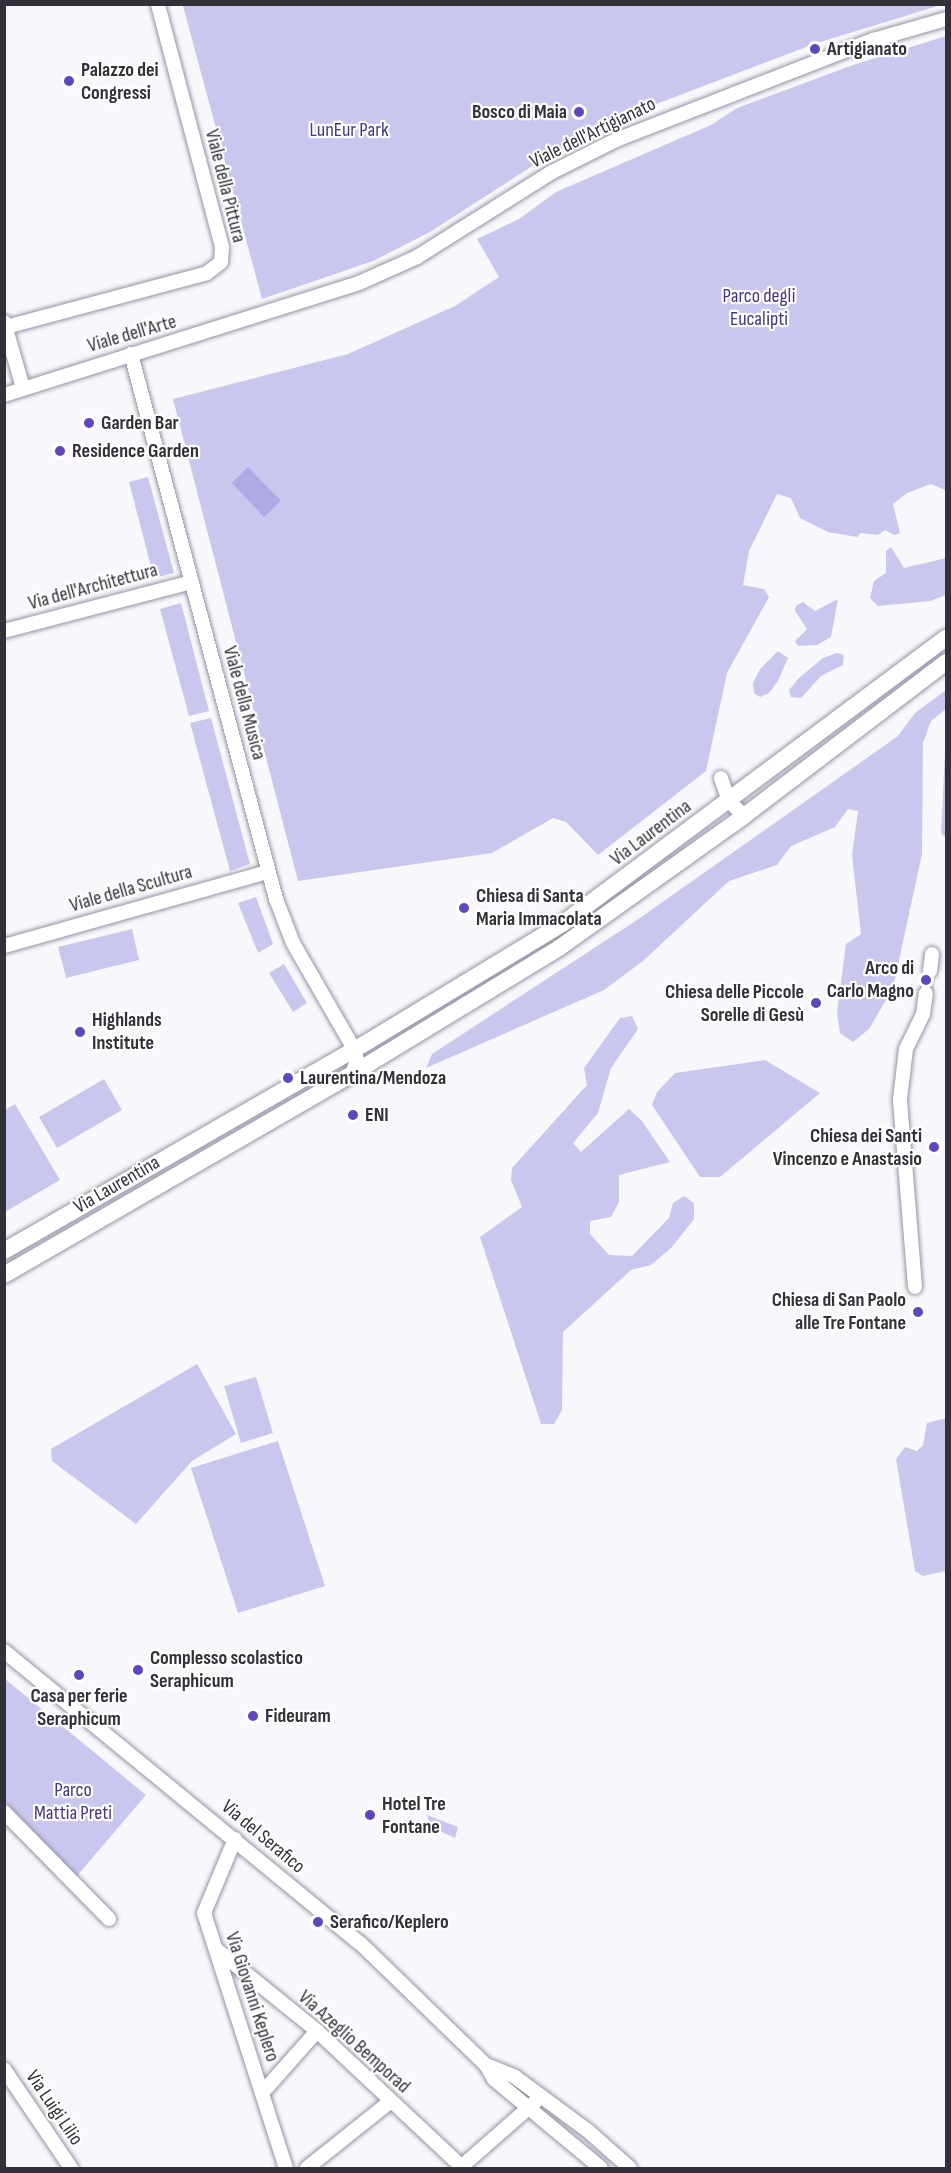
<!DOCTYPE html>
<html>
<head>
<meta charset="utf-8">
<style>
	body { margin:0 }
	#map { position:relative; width:951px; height:2173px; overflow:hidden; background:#f8f8fc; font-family:"Sofia Sans Condensed",sans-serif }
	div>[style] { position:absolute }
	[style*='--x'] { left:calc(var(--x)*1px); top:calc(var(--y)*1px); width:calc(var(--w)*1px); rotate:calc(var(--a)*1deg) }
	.green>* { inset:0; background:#c9c7ee }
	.water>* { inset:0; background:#aeaae6 }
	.minor-tunnel>* { height:14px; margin-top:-7px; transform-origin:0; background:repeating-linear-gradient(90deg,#d0d0d5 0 14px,transparent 0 21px) }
	.roads { filter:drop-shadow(0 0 2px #9392a6) drop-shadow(0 0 2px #9392a6) }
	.minor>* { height:14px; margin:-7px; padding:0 7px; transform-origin:7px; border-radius:7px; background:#fff }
	.major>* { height:16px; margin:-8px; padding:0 8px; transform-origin:8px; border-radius:8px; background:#fff }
	.dots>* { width:16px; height:16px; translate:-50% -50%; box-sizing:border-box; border:3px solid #fff; border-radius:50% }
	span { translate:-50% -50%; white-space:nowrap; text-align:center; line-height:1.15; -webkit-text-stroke:4.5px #fff; paint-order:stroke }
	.poi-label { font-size:20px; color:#32313a; font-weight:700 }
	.left { translate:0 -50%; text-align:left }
	.right { translate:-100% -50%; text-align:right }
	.park-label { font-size:20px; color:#42377e }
	.street-label { font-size:20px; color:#32313a }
	.frame { position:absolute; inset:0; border:6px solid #32313a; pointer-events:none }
</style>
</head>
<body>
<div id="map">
	<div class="green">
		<div style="clip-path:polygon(190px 4px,941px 5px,817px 43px,651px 106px,548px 156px,430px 232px,373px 261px,262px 299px,183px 6px)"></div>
		<div style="clip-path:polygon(946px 36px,946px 502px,945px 490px,931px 484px,907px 493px,893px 504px,900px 533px,894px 535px,885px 530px,878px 535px,861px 533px,857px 537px,828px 532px,800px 518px,791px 498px,777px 494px,749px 551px,743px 585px,764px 589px,769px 597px,727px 673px,706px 771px,598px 855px,566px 822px,553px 818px,492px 853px,298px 881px,173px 399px,348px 354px,455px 306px,499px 277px,477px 239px,519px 219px,556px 192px,711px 125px,737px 108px,853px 65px)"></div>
		<div style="clip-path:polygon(148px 477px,174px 573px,154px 578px,129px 482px)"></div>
		<div style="clip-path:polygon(891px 547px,904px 568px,946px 558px,946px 595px,930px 601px,878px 606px,870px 598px,874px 581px,886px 573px,886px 551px)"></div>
		<div style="clip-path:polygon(838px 599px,831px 637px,817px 645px,798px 646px,795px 641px,807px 629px,795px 611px,796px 606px,803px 602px,815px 611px)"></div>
		<div style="clip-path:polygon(181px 603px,209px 711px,189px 716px,160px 609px)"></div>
		<div style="clip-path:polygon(778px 651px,788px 658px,778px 681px,769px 693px,760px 697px,754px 693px,753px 683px,760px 669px)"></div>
		<div style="clip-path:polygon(837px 653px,844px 655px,843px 665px,821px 676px,801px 698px,791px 697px,789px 690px,799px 678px,823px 658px)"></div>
		<div style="clip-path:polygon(946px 690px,946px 709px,931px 721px,923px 743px,922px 854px,893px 988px,869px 1029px,853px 1042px,840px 1033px,837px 1013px,846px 944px,861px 934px,852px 855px,858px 811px,848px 809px,835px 827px,791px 846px,777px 865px,729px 881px,643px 961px,604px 990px,426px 1068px,432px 1054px,637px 920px,898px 736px,915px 713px)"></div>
		<div style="clip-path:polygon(211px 718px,250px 864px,230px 871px,190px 723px)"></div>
		<div style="clip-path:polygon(946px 733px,946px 838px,941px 833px)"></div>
		<div style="clip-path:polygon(256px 897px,273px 944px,258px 953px,238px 903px)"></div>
		<div style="clip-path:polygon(132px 929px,139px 960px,66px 978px,58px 947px)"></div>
		<div style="clip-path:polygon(284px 964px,307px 1003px,293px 1012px,269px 973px)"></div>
		<div style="clip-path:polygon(632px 1016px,638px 1029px,611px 1068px,598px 1113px,573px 1143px,581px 1152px,629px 1109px,642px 1121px,670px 1162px,619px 1175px,619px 1202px,611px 1217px,590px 1221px,590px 1234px,609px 1255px,632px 1256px,669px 1218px,673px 1203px,684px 1196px,694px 1203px,694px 1219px,672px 1247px,651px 1265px,631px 1270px,563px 1332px,562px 1410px,554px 1424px,541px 1424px,480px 1237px,522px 1207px,511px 1180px,512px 1168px,587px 1085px,584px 1068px,620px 1018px)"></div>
		<div style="clip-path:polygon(765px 1060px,820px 1093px,720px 1177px,700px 1177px,652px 1105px,657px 1092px,675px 1073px)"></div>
		<div style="clip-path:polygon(104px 1079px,122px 1110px,57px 1148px,39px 1117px)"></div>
		<div style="clip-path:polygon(15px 1104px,60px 1180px,5px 1212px,5px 1110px)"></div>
		<div style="clip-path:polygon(197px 1364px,236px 1434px,192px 1461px,136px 1524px,52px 1461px,51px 1449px)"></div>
		<div style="clip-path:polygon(256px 1377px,273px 1433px,241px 1443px,224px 1386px)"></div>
		<div style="clip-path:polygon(946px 1418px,946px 1571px,923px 1576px,915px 1571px,896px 1459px,905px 1447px,917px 1451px,923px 1445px,927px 1423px)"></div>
		<div style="clip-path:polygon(278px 1441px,325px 1586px,238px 1613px,191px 1468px)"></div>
		<div style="clip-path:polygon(4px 1678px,146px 1795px,76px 1877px,5px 1802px)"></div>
		<div style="clip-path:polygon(427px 1815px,458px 1827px,455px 1838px,431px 1827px)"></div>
	</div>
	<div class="water">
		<div style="clip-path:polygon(248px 467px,281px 501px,264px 517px,232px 483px)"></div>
	</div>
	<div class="minor-tunnel">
		<div style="--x:926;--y:993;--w:22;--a:-80"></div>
	</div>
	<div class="roads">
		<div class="minor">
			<div style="--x:4;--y:322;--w:69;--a:73.9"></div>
			<div style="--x:6;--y:327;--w:208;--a:-15"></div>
			<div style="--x:207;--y:273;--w:18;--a:-38"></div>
			<div style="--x:221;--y:262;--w:15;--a:-86"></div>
			<div style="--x:222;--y:247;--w:251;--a:-104.8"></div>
			<div style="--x:131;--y:354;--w:564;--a:75.1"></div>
			<div style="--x:276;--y:899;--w:47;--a:68.9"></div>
			<div style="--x:293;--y:943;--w:122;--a:60.1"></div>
			<div style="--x:354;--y:1049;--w:11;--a:75"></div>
			<div style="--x:357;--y:1060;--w:15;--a:110"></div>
			<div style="--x:4;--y:395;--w:372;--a:-17.5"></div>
			<div style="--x:359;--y:283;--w:64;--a:-24.1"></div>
			<div style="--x:417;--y:257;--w:160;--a:-32.2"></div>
			<div style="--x:552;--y:172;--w:72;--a:-26.6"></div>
			<div style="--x:616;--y:140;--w:276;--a:-21.3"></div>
			<div style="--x:873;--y:40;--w:76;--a:-16"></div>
			<div style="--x:4;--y:631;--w:194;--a:-14.6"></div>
			<div style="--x:721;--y:778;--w:24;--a:71"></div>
			<div style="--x:729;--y:801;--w:21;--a:45"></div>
			<div style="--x:4;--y:946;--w:274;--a:-15.7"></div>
			<div style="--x:930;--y:971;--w:17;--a:-83"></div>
			<div style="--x:915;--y:1287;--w:189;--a:-94.6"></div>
			<div style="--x:900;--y:1099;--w:50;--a:-83.2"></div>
			<div style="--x:906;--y:1049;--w:39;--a:-64"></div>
			<div style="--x:923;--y:1014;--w:21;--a:-82"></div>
			<div style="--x:4;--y:1651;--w:460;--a:39.4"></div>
			<div style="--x:360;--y:1943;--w:175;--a:44.1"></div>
			<div style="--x:486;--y:2065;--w:16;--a:60"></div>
			<div style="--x:494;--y:2079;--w:139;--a:39.8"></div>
			<div style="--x:4;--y:1812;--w:150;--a:45.5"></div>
			<div style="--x:235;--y:1839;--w:80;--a:112.7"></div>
			<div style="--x:204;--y:1913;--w:268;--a:72.2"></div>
			<div style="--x:217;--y:1950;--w:129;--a:39"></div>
			<div style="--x:317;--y:2031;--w:199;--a:43.2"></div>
			<div style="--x:486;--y:2065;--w:31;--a:22"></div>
			<div style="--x:515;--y:2077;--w:89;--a:36.4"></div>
			<div style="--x:587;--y:2130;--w:57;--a:41.5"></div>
			<div style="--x:4;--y:2069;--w:120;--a:55.9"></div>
			<div style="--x:262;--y:2093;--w:83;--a:-48.4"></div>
			<div style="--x:307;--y:2168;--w:107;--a:-38.6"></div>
			<div style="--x:460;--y:2168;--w:100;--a:-41.3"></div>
		</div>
		<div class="major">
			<div style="--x:4;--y:1251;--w:421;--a:-29.9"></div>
			<div style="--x:369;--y:1041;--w:226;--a:-31.2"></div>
			<div style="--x:562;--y:924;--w:479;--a:-36.7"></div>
			<div style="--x:4;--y:1275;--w:402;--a:-30"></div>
			<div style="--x:352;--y:1074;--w:242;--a:-31.3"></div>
			<div style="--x:559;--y:948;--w:227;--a:-35.5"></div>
			<div style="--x:744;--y:816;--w:254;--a:-37.3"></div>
		</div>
	</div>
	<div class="dots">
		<div style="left:815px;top:49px;background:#5f46bf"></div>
		<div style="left:69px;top:81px;background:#5f46bf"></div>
		<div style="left:579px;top:112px;background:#5f46bf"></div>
		<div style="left:89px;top:423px;background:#5f46bf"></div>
		<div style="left:60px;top:451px;background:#5f46bf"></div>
		<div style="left:464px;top:908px;background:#5f46bf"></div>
		<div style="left:926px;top:980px;background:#5f46bf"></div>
		<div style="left:816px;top:1003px;background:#5f46bf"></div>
		<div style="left:80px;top:1032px;background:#5f46bf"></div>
		<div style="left:288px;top:1078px;background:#5f46bf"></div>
		<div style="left:353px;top:1115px;background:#5f46bf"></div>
		<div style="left:934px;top:1147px;background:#5f46bf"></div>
		<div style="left:918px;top:1312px;background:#5f46bf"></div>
		<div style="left:138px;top:1670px;background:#5f46bf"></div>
		<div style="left:79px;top:1675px;background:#5f46bf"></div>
		<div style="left:253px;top:1716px;background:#5f46bf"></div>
		<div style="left:370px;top:1815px;background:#5f46bf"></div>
		<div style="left:318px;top:1922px;background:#5f46bf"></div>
	</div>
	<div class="poi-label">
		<span class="left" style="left:827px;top:49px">Artigianato</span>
		<span class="left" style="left:81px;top:82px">Palazzo dei<br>Congressi</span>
		<span class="right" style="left:567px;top:112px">Bosco di Maia</span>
		<span class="left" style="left:101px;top:423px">Garden Bar</span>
		<span class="left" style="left:72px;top:451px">Residence Garden</span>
		<span class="left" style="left:476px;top:908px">Chiesa di Santa<br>Maria Immacolata</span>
		<span class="right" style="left:914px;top:980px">Arco di<br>Carlo Magno</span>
		<span class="right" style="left:804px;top:1004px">Chiesa delle Piccole<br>Sorelle di Gesù</span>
		<span class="left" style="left:92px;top:1032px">Highlands<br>Institute</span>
		<span class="left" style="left:300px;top:1078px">Laurentina/Mendoza</span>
		<span class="left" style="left:365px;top:1115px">ENI</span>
		<span class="right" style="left:922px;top:1148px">Chiesa dei Santi<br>Vincenzo e Anastasio</span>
		<span class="right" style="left:906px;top:1312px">Chiesa di San Paolo<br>alle Tre Fontane</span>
		<span class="left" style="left:150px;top:1670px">Complesso scolastico<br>Seraphicum</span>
		<span style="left:79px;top:1708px">Casa per ferie<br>Seraphicum</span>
		<span class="left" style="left:265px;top:1716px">Fideuram</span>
		<span class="left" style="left:382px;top:1816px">Hotel Tre<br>Fontane</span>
		<span class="left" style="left:330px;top:1922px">Serafico/Keplero</span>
	</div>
	<div class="park-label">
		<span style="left:349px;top:130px">LunEur Park</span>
		<span style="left:759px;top:308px">Parco degli<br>Eucalipti</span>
		<span style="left:73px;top:1802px">Parco<br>Mattia Preti</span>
	</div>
	<div class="street-label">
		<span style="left:593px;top:133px;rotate:-26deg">Viale dell'Artigianato</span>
		<span style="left:225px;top:186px;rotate:76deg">Viale della Pittura</span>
		<span style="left:132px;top:334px;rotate:-16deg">Viale dell'Arte</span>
		<span style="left:93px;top:587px;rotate:-15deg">Via dell'Architettura</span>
		<span style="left:244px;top:703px;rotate:75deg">Viale della Musica</span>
		<span style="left:651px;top:833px;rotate:-37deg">Via Laurentina</span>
		<span style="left:131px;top:889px;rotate:-16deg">Viale della Scultura</span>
		<span style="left:117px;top:1185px;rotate:-30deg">Via Laurentina</span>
		<span style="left:263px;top:1837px;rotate:40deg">Via del Serafico</span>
		<span style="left:252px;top:1997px;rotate:72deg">Via Giovanni Keplero</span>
		<span style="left:354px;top:2042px;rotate:42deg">Via Azeglio Bemporad</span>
		<span style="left:54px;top:2108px;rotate:56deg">Via Luigi Lilio</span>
	</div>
	<div class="frame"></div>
</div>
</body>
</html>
